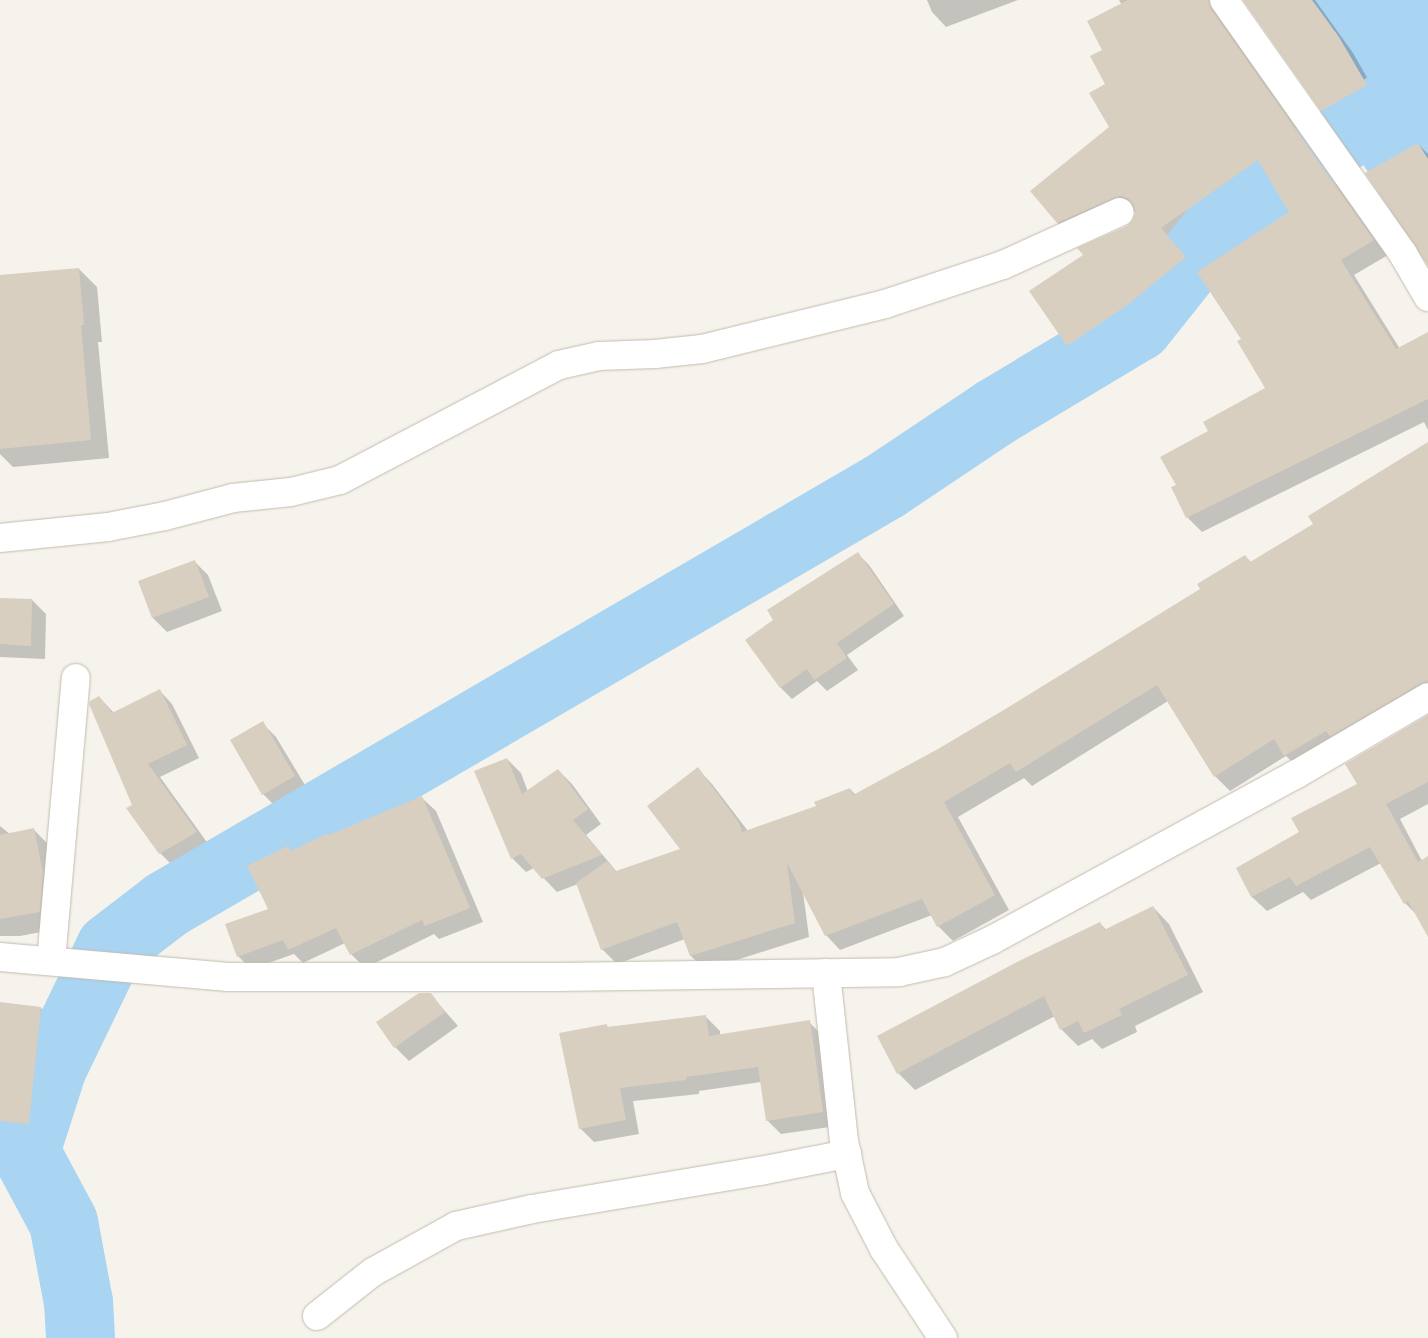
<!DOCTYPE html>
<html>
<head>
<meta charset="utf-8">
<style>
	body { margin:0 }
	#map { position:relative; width:1428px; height:1338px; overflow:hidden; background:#f6f3ec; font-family:"Roboto Condensed",sans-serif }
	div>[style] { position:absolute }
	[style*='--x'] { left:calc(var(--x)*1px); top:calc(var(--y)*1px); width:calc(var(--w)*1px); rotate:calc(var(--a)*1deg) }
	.water>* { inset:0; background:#a9d4f2 }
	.shadow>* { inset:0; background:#0003 }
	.river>* { height:69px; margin:-34.5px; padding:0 34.5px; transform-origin:34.5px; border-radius:34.5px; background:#a9d4f2 }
	.building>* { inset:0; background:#d8cfc1 }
	.roads { filter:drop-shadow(0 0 1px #c2bbae) drop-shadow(0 0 1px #c2bbae) }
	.minor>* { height:28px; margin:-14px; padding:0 14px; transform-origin:14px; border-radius:14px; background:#fff }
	span { translate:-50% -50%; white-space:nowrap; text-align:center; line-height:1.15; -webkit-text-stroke:5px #fff; paint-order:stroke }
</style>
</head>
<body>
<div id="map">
	<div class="water">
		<div style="clip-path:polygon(1253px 0,1428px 0,1428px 262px,1312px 88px)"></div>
	</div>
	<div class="shadow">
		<div style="clip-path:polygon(927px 0,1018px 0,946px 27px,932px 12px)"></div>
		<div style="clip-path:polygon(evenodd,1119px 0,1234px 0,1388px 255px,1354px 275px,1400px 349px,1428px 333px,1428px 430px,1424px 422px,1202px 532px,1187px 517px,1178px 485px,1210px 431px,1266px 389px,1243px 339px,1199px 273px,1145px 317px,1082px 359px,1068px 345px,1128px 227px,1133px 222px,1136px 211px,1072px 237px,1058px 223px,1110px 127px,1104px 50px,1122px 5px,1119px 0,1269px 177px,1291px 212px,1200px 272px,1175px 243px,1269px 177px)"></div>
		<div style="clip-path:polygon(1245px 0,1315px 0,1353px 53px,1380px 100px,1337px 125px,1322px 110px)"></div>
		<div style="clip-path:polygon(1418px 144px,1428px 154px,1428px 263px)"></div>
		<div style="clip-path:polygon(79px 269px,97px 287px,102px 342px,98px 342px,109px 458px,13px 467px,0 454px,0 276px)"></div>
		<div style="clip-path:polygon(1428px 444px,1428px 702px,1300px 769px,1286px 756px,1230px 791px,1215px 776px,1168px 701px,1032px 786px,1024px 778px,958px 817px,1009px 910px,953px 941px,938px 926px,932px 915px,840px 950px,826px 935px,803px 892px,809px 937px,705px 970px,691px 956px,685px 939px,617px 964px,602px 949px,578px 884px,557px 892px,534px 868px,526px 872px,512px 858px,507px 759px,521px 773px,528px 792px,558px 770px,572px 784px,601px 824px,586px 835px,617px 872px,682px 849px,698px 769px,712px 784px,748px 831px,817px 807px,850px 789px,856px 795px,939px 750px,1202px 590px,1245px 556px,1252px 563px,1314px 524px)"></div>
		<div style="clip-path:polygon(858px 554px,869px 565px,904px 616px,847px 655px,858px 670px,827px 691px,817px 681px,792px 699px,781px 688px,747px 641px)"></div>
		<div style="clip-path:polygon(194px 561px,208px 575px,222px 611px,167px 632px,153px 618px,140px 582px)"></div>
		<div style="clip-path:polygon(0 599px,32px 600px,46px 614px,45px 659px,0 657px)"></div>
		<div style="clip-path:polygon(160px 691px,172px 704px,199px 758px,160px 777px,209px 845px,173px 866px,160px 853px,133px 805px,99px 697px,114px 713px)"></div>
		<div style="clip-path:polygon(1428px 716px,1428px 804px,1400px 819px,1422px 861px,1428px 857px,1428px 934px,1417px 915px,1405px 903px,1381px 863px,1311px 900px,1303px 892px,1267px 911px,1252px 897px,1237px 868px,1301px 832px,1359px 784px)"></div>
		<div style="clip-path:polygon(262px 723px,276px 737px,308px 790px,277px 808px,263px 794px)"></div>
		<div style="clip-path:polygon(422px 798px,436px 811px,483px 922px,439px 939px,434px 934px,365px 968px,351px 954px,345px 943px,303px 963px,294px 954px,251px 969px,238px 956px,270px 910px,288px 847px,292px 852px)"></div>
		<div style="clip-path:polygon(0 826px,11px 835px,34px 830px,51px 847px,57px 929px,20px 936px,0 936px)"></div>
		<div style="clip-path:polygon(1153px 907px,1169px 924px,1203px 992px,1135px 1026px,1137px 1032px,1102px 1049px,1092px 1039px,1078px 1046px,1061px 1029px,1055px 1016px,915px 1090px,898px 1073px,1100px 923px,1107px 931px)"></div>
		<div style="clip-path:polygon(430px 994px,458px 1026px,409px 1061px,395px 1047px)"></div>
		<div style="clip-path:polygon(0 1004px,41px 1008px,62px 1029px,49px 1144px,0 1139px)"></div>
		<div style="clip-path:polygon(706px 1017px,720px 1031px,720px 1035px,809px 1022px,823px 1036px,837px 1126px,781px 1134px,767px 1120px,761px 1082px,699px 1091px,699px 1094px,633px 1101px,639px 1134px,594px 1142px,580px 1128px,606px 1025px,609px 1028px)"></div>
	</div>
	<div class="river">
		<div style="--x:80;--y:1338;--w:36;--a:-93"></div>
		<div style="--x:78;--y:1302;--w:81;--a:-100.6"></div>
		<div style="--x:63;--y:1222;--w:81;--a:-118.2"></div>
		<div style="--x:25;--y:1151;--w:88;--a:-72.2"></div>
		<div style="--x:52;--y:1067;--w:133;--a:-64.2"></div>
		<div style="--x:110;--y:947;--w:71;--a:-37.5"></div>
		<div style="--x:166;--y:904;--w:831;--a:-30.21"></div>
		<div style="--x:884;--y:486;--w:135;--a:-33.8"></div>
		<div style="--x:996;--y:411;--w:165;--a:-30.9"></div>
		<div style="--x:1138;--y:326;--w:125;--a:-51.5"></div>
		<div style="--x:1216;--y:228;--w:261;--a:-35.8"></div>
	</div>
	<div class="building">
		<div style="clip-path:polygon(1128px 0,1209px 0,1211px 9px,1374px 240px,1341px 260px,1396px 349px,1428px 332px,1428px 399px,1186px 518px,1171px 487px,1176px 485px,1160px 457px,1208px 431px,1203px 422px,1265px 388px,1237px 341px,1241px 339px,1197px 272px,1289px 212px,1258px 160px,1161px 228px,1186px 257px,1130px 303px,1067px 346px,1029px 291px,1083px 255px,1077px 248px,1127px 226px,1132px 221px,1135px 214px,1134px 206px,1129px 199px,1121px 196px,1114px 198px,1057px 223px,1030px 191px,1109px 127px,1089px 93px,1105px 84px,1090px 56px,1102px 50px,1087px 21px)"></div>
		<div style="clip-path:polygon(1243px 0,1312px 0,1339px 37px,1367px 85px,1321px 111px)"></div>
		<div style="clip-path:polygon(1418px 143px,1428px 159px,1428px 266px,1365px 173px)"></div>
		<div style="clip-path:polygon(79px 268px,84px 325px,81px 325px,91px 440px,0 449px,0 275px)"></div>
		<div style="clip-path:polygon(1428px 442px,1428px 681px,1420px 684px,1330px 737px,1326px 731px,1284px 756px,1274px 739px,1214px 777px,1157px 685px,1016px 772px,1010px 763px,944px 802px,995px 895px,937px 927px,922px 899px,825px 936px,787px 863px,795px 923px,690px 956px,677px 922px,601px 950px,576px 883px,607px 861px,616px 871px,680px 849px,647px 806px,698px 767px,739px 823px,742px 832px,816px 806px,814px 802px,850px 788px,853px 795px,938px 749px,1007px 708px,1200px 589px,1197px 584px,1245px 555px,1250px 562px,1313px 524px,1308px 516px)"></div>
		<div style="clip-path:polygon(858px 552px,894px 604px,837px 643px,847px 658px,814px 680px,807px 669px,780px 688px,745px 640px,773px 620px,767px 610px)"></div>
		<div style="clip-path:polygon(195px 560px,209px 597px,152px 618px,138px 581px)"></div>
		<div style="clip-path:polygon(0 598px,32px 599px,31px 646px,0 644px)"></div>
		<div style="clip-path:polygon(160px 689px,187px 745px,148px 764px,197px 832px,159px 854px,126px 808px,132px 805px,89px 704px,90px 701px,99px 696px,112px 713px)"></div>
		<div style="clip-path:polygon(1428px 715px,1428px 782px,1386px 804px,1418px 862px,1428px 856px,1428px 937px,1408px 901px,1404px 904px,1370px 847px,1296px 886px,1290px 877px,1251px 897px,1236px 868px,1299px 832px,1291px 818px,1357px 784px,1345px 764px)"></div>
		<div style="clip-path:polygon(263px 721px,295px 776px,262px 795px,230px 740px)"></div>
		<div style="clip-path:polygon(507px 758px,522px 794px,558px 769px,588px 809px,573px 820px,602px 855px,542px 879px,521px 854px,511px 859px,474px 771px)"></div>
		<div style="clip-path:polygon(422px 796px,470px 908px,425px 926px,422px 920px,350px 955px,336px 928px,288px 950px,283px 940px,237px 957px,225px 924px,268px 909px,247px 866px,288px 846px,291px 851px,328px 833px,329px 835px)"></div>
		<div style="clip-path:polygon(34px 828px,43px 873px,40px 912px,0 919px,0 835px)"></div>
		<div style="clip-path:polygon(1153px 906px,1188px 975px,1119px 1009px,1122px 1015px,1084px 1033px,1078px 1021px,1060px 1030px,1044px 996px,897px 1074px,877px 1036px,1021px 960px,1100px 922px,1104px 930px)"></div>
		<div style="clip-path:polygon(419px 993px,431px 993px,445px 1012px,394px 1048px,376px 1022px)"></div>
		<div style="clip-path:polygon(0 1002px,41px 1007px,29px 1124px,0 1121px)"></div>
		<div style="clip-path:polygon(706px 1015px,709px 1036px,810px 1020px,823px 1112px,766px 1121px,758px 1067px,686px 1077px,686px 1080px,620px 1088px,626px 1120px,579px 1129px,559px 1033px,607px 1024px,607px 1027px)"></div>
	</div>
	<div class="roads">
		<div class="minor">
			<div style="--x:1224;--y:0;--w:311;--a:54.8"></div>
			<div style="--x:1403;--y:254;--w:50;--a:59.8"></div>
			<div style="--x:0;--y:538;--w:109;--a:-5.8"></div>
			<div style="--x:108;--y:527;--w:58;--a:-10.9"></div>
			<div style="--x:165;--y:516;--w:70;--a:-14.8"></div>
			<div style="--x:233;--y:498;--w:58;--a:-5.9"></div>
			<div style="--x:291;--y:492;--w:50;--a:-13.8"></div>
			<div style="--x:340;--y:480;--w:247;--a:-27.7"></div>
			<div style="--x:559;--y:365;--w:41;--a:-12.7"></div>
			<div style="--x:599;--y:356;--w:56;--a:-2"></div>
			<div style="--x:655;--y:354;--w:47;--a:-6.1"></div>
			<div style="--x:702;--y:349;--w:188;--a:-13.8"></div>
			<div style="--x:885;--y:304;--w:124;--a:-18.3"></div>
			<div style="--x:1003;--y:265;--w:128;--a:-24.4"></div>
			<div style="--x:0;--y:957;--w:229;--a:5"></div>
			<div style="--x:228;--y:977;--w:330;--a:0"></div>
			<div style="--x:558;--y:977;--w:341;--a:-0.8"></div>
			<div style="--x:899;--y:972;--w:47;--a:-12.3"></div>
			<div style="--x:945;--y:962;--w:52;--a:-25.1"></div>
			<div style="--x:992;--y:940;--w:345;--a:-28.6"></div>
			<div style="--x:1295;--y:775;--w:154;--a:-30.4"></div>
			<div style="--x:51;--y:961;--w:284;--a:-85"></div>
			<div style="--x:826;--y:973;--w:169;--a:83.9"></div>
			<div style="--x:844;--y:1141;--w:53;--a:78.1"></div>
			<div style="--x:855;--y:1193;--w:63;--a:62.6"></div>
			<div style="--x:884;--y:1249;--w:107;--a:56.5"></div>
			<div style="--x:317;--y:1316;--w:71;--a:-38.2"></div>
			<div style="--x:373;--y:1272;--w:95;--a:-29"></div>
			<div style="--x:456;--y:1226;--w:78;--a:-12.6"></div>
			<div style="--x:532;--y:1209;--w:231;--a:-9.5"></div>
			<div style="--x:760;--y:1171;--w:89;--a:-11.1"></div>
		</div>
	</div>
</div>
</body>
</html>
